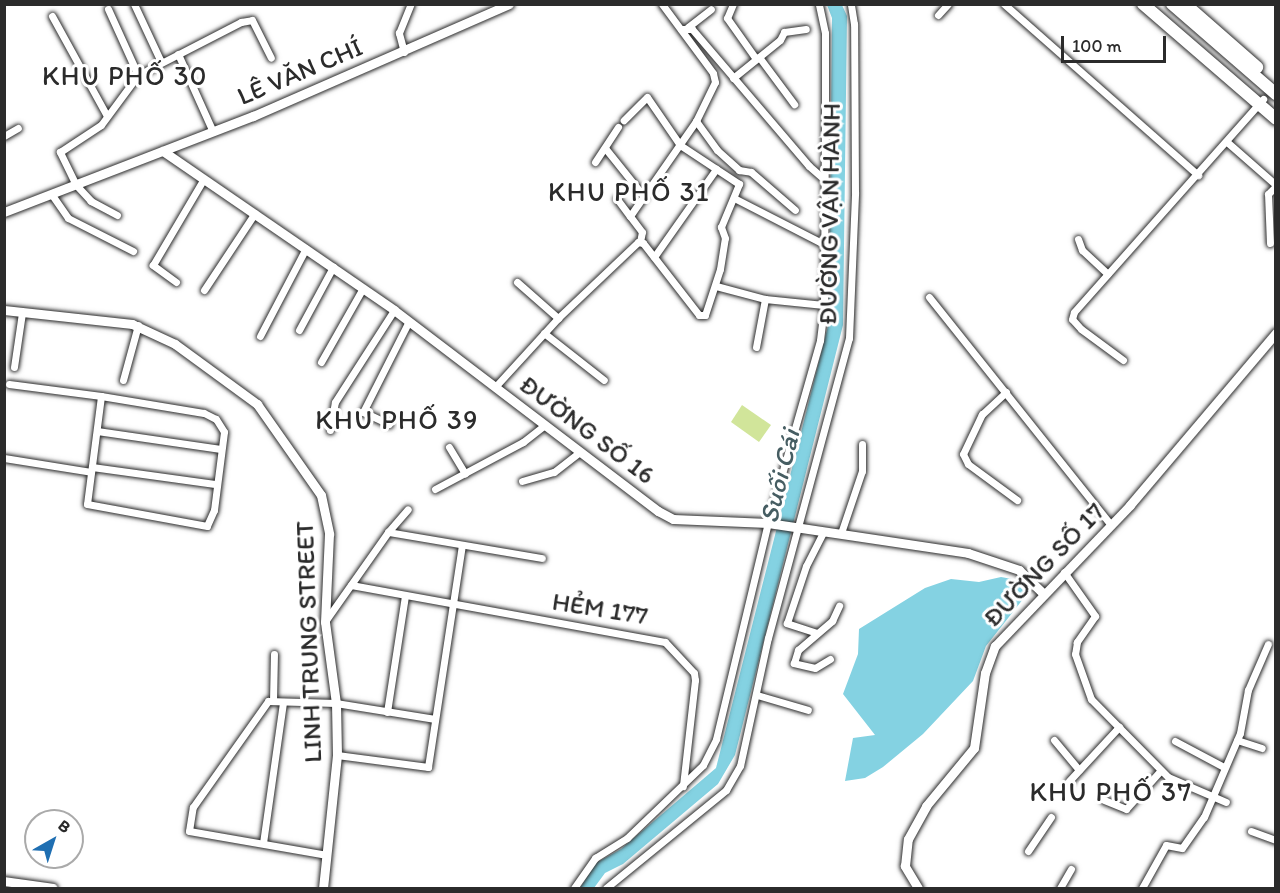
<!DOCTYPE html>
<html>
<head>
<meta charset="utf-8">
<style>
	body { margin:0 }
	#map { position:relative; width:1280px; height:893px; overflow:hidden; background:#fff; font-family:Itim,sans-serif }
	div>[style] { position:absolute }
	[style*='--x'] { left:calc(var(--x)*1px); top:calc(var(--y)*1px); width:calc(var(--w)*1px); rotate:calc(var(--a)*1deg) }
	.green>* { inset:0; background:#d1e59a }
	.water>* { inset:0; background:#84d2e2 }
	.roads { filter:drop-shadow(0 0 2px #2b2b2b) drop-shadow(0 0 2px #2b2b2b) }
	.street>* { height:7px; margin:-3.5px; padding:0 3.5px; transform-origin:3.5px; border-radius:3.5px; background:#fff }
	.secondary>* { height:9px; margin:-4.5px; padding:0 4.5px; transform-origin:4.5px; border-radius:4.5px; background:#fff }
	.highway>* { height:12px; margin:-6px; padding:0 6px; transform-origin:6px; border-radius:6px; background:#fff }
	span { translate:-50% -50%; white-space:nowrap; text-align:center; line-height:1.15; -webkit-text-stroke:6px #fff; paint-order:stroke }
	.street-label { font-size:26px; color:#2b2b2b }
	.neighbourhood-label { font-size:27px; color:#2b2b2b; letter-spacing:1.5px }
	.water-label { font-size:27px; color:#465d62; font-style:italic }
	.frame { position:absolute; inset:0; border:6px solid #2b2b2b; pointer-events:none }
	.north { position:absolute; left:24px; top:809px; width:60px; height:60px; box-sizing:border-box; background:#fff; border:2px solid #aaa; border-radius:50%; rotate:39deg; font-size:16px; font-weight:700; line-height:24px; text-align:center; color:#2b2b2b }
	.north::after { content:''; display:block; margin:auto; width:21px; height:27px; background:#1f6fb2; clip-path:polygon(50% 0,100% 100%,50% 72%,0 100%) }
	.scale { position:absolute; left:1061px; top:36px; width:105px; height:27px; box-sizing:border-box; border:3px solid #2b2b2b; border-top:0; padding-left:8px; font-size:18px; line-height:21px; white-space:nowrap; color:#2b2b2b; -webkit-text-stroke:4px #fff; paint-order:stroke }
</style>
</head>
<body>
<div id="map">
	<div class="green">
		<div style="clip-path:polygon(742px 405px,771px 425px,759px 442px,731px 422px)"></div>
	</div>
	<div class="water">
		<div style="clip-path:polygon(827px 5px,842px 5px,847px 16px,843px 325px,735px 755px,718px 784px,623px 864px,605px 873px,594px 888px,580px 888px,596px 863px,621px 849px,716px 768px,829px 322px,832px 18px)"></div>
		<div style="clip-path:polygon(1001px 577px,1012px 579px,1027px 594px,986px 646px,973px 681px,923px 734px,883px 767px,865px 778px,845px 781px,853px 738px,875px 735px,843px 694px,858px 654px,859px 629px,925px 588px,951px 579px,979px 582px)"></div>
	</div>
	<div class="roads">
		<div class="street">
			<div style="--x:134;--y:4;--w:64;--a:65"></div>
			<div style="--x:733;--y:4;--w:15;--a:113"></div>
			<div style="--x:727;--y:18;--w:50;--a:54.7"></div>
			<div style="--x:1004;--y:4;--w:259;--a:41.4"></div>
			<div style="--x:108;--y:9;--w:72;--a:65.6"></div>
			<div style="--x:938;--y:15;--w:15;--a:-48"></div>
			<div style="--x:52;--y:16;--w:114;--a:61.2"></div>
			<div style="--x:688;--y:27;--w:29;--a:-38"></div>
			<div style="--x:681;--y:29;--w:11;--a:0"></div>
			<div style="--x:692;--y:29;--w:180;--a:49.5"></div>
			<div style="--x:809;--y:166;--w:21;--a:41"></div>
			<div style="--x:404;--y:52;--w:20;--a:-105"></div>
			<div style="--x:399;--y:33;--w:31;--a:-68"></div>
			<div style="--x:178;--y:54;--w:85;--a:65.8"></div>
			<div style="--x:759;--y:57;--w:59;--a:53.3"></div>
			<div style="--x:733;--y:78;--w:60;--a:-39"></div>
			<div style="--x:780;--y:40;--w:9;--a:-63"></div>
			<div style="--x:784;--y:32;--w:22;--a:-8"></div>
			<div style="--x:696;--y:121;--w:36;--a:54"></div>
			<div style="--x:717;--y:150;--w:30;--a:42"></div>
			<div style="--x:739;--y:170;--w:12;--a:9"></div>
			<div style="--x:751;--y:172;--w:58;--a:40.8"></div>
			<div style="--x:4;--y:136;--w:16;--a:-30"></div>
			<div style="--x:1227;--y:142;--w:65;--a:41.3"></div>
			<div style="--x:605;--y:148;--w:59;--a:51.2"></div>
			<div style="--x:595;--y:162;--w:42;--a:-56.7"></div>
			<div style="--x:52;--y:195;--w:28;--a:55"></div>
			<div style="--x:68;--y:218;--w:73;--a:26.9"></div>
			<div style="--x:734;--y:198;--w:101;--a:27.1"></div>
			<div style="--x:617;--y:199;--w:21;--a:53"></div>
			<div style="--x:117;--y:215;--w:30;--a:-152"></div>
			<div style="--x:91;--y:201;--w:22;--a:-133"></div>
			<div style="--x:76;--y:185;--w:37;--a:-116"></div>
			<div style="--x:60;--y:152;--w:49;--a:-33.4"></div>
			<div style="--x:101;--y:125;--w:62;--a:-53.5"></div>
			<div style="--x:138;--y:75;--w:116;--a:-27.2"></div>
			<div style="--x:241;--y:22;--w:11;--a:-10"></div>
			<div style="--x:252;--y:20;--w:42;--a:63.4"></div>
			<div style="--x:1078;--y:239;--w:12;--a:70"></div>
			<div style="--x:1082;--y:250;--w:35;--a:43"></div>
			<div style="--x:640;--y:242;--w:10;--a:-79"></div>
			<div style="--x:642;--y:232;--w:20;--a:-127"></div>
			<div style="--x:630;--y:216;--w:116;--a:-55.2"></div>
			<div style="--x:696;--y:121;--w:43;--a:-64"></div>
			<div style="--x:715;--y:82;--w:9;--a:-103"></div>
			<div style="--x:713;--y:73;--w:86;--a:-126.5"></div>
			<div style="--x:1270;--y:243;--w:49;--a:-92.3"></div>
			<div style="--x:1268;--y:194;--w:11;--a:-45"></div>
			<div style="--x:654;--y:257;--w:108;--a:-54.8"></div>
			<div style="--x:176;--y:282;--w:29;--a:-144"></div>
			<div style="--x:153;--y:265;--w:99;--a:-59.5"></div>
			<div style="--x:517;--y:282;--w:55;--a:41.3"></div>
			<div style="--x:716;--y:286;--w:51;--a:14.9"></div>
			<div style="--x:765;--y:299;--w:59;--a:5.8"></div>
			<div style="--x:204;--y:290;--w:92;--a:-56.5"></div>
			<div style="--x:929;--y:297;--w:292;--a:51.4"></div>
			<div style="--x:299;--y:330;--w:72;--a:-61.6"></div>
			<div style="--x:544;--y:333;--w:76;--a:38.1"></div>
			<div style="--x:260;--y:336;--w:99;--a:-62.4"></div>
			<div style="--x:756;--y:347;--w:49;--a:-79.4"></div>
			<div style="--x:1123;--y:360;--w:52;--a:-143.6"></div>
			<div style="--x:1081;--y:329;--w:13;--a:-132"></div>
			<div style="--x:1072;--y:319;--w:7;--a:-74"></div>
			<div style="--x:1074;--y:312;--w:285;--a:-48.4"></div>
			<div style="--x:321;--y:362;--w:85;--a:-60.4"></div>
			<div style="--x:14;--y:367;--w:55;--a:-81.6"></div>
			<div style="--x:123;--y:380;--w:57;--a:-74.7"></div>
			<div style="--x:9;--y:384;--w:93;--a:7.4"></div>
			<div style="--x:101;--y:396;--w:104;--a:9.4"></div>
			<div style="--x:204;--y:413;--w:13;--a:27"></div>
			<div style="--x:216;--y:419;--w:15;--a:58"></div>
			<div style="--x:224;--y:432;--w:79;--a:97.3"></div>
			<div style="--x:214;--y:510;--w:17;--a:114"></div>
			<div style="--x:207;--y:526;--w:122;--a:-169.6"></div>
			<div style="--x:87;--y:504;--w:109;--a:-82.6"></div>
			<div style="--x:495;--y:387;--w:93;--a:-47.6"></div>
			<div style="--x:558;--y:318;--w:110;--a:-43.5"></div>
			<div style="--x:638;--y:242;--w:5;--a:11"></div>
			<div style="--x:643;--y:243;--w:91;--a:52.1"></div>
			<div style="--x:699;--y:315;--w:6;--a:0"></div>
			<div style="--x:705;--y:315;--w:48;--a:-71.9"></div>
			<div style="--x:720;--y:269;--w:31;--a:-81"></div>
			<div style="--x:725;--y:238;--w:12;--a:-110"></div>
			<div style="--x:721;--y:227;--w:47;--a:-67.3"></div>
			<div style="--x:739;--y:184;--w:71;--a:-146.5"></div>
			<div style="--x:680;--y:145;--w:58;--a:-124.5"></div>
			<div style="--x:647;--y:97;--w:33;--a:135"></div>
			<div style="--x:1006;--y:392;--w:33;--a:137"></div>
			<div style="--x:982;--y:414;--w:44;--a:115.4"></div>
			<div style="--x:963;--y:454;--w:11;--a:63"></div>
			<div style="--x:968;--y:464;--w:61;--a:36.3"></div>
			<div style="--x:389;--y:424;--w:29;--a:-155"></div>
			<div style="--x:363;--y:412;--w:102;--a:-63.2"></div>
			<div style="--x:330;--y:430;--w:28;--a:-80"></div>
			<div style="--x:335;--y:402;--w:109;--a:-57.3"></div>
			<div style="--x:97;--y:431;--w:125;--a:8.3"></div>
			<div style="--x:449;--y:447;--w:31;--a:59"></div>
			<div style="--x:4;--y:458;--w:88;--a:9.1"></div>
			<div style="--x:92;--y:467;--w:124;--a:7.9"></div>
			<div style="--x:522;--y:481;--w:33;--a:-16"></div>
			<div style="--x:554;--y:472;--w:33;--a:-38"></div>
			<div style="--x:435;--y:489;--w:100;--a:-28.1"></div>
			<div style="--x:523;--y:442;--w:28;--a:-38"></div>
			<div style="--x:388;--y:532;--w:156;--a:9.6"></div>
			<div style="--x:841;--y:533;--w:65;--a:-71.3"></div>
			<div style="--x:862;--y:471;--w:27;--a:-90"></div>
			<div style="--x:1064;--y:572;--w:54;--a:54.8"></div>
			<div style="--x:1095;--y:616;--w:32;--a:125"></div>
			<div style="--x:1077;--y:642;--w:12;--a:99"></div>
			<div style="--x:1075;--y:654;--w:48;--a:70.4"></div>
			<div style="--x:1091;--y:699;--w:110;--a:45.4"></div>
			<div style="--x:1168;--y:777;--w:63;--a:23.3"></div>
			<div style="--x:351;--y:585;--w:319;--a:10.3"></div>
			<div style="--x:665;--y:642;--w:42;--a:46.9"></div>
			<div style="--x:694;--y:673;--w:7;--a:82"></div>
			<div style="--x:695;--y:680;--w:107;--a:96.5"></div>
			<div style="--x:326;--y:620;--w:108;--a:-54.8"></div>
			<div style="--x:388;--y:532;--w:30;--a:-49"></div>
			<div style="--x:817;--y:633;--w:32;--a:-162"></div>
			<div style="--x:787;--y:623;--w:60;--a:-71.6"></div>
			<div style="--x:806;--y:566;--w:38;--a:-63"></div>
			<div style="--x:830;--y:659;--w:17;--a:149"></div>
			<div style="--x:815;--y:668;--w:22;--a:-167"></div>
			<div style="--x:794;--y:663;--w:14;--a:-73"></div>
			<div style="--x:798;--y:650;--w:45;--a:-40.5"></div>
			<div style="--x:832;--y:621;--w:17;--a:-65"></div>
			<div style="--x:757;--y:695;--w:53;--a:16.4"></div>
			<div style="--x:273;--y:701;--w:47;--a:-88.8"></div>
			<div style="--x:387;--y:712;--w:117;--a:-81.2"></div>
			<div style="--x:1054;--y:740;--w:39;--a:50"></div>
			<div style="--x:1237;--y:740;--w:26;--a:18"></div>
			<div style="--x:1175;--y:741;--w:55;--a:28"></div>
			<div style="--x:337;--y:755;--w:92;--a:7.5"></div>
			<div style="--x:428;--y:767;--w:224;--a:-81.3"></div>
			<div style="--x:1069;--y:781;--w:74;--a:-47.2"></div>
			<div style="--x:1104;--y:800;--w:24;--a:22"></div>
			<div style="--x:1126;--y:809;--w:52;--a:-48.1"></div>
			<div style="--x:1251;--y:831;--w:27;--a:20"></div>
			<div style="--x:263;--y:843;--w:142;--a:-81.9"></div>
			<div style="--x:1028;--y:851;--w:41;--a:-55.9"></div>
			<div style="--x:327;--y:855;--w:140;--a:-170.1"></div>
			<div style="--x:189;--y:831;--w:24;--a:-81"></div>
			<div style="--x:193;--y:807;--w:130;--a:-54.7"></div>
			<div style="--x:268;--y:701;--w:68;--a:1.7"></div>
			<div style="--x:336;--y:703;--w:100;--a:9.2"></div>
			<div style="--x:574;--y:888;--w:37;--a:-55"></div>
			<div style="--x:595;--y:858;--w:38;--a:-32"></div>
			<div style="--x:627;--y:838;--w:105;--a:-43.8"></div>
			<div style="--x:703;--y:765;--w:29;--a:-63"></div>
			<div style="--x:716;--y:739;--w:222;--a:-76.5"></div>
			<div style="--x:768;--y:523;--w:190;--a:-74.1"></div>
			<div style="--x:820;--y:340;--w:35;--a:-83"></div>
			<div style="--x:824;--y:305;--w:191;--a:-89.7"></div>
			<div style="--x:825;--y:114;--w:81;--a:-90"></div>
			<div style="--x:825;--y:33;--w:30;--a:-102"></div>
			<div style="--x:606;--y:888;--w:155;--a:-39.2"></div>
			<div style="--x:726;--y:790;--w:28;--a:-60"></div>
			<div style="--x:740;--y:766;--w:131;--a:-77.7"></div>
			<div style="--x:768;--y:638;--w:311;--a:-74.9"></div>
			<div style="--x:849;--y:338;--w:146;--a:-87.6"></div>
			<div style="--x:855;--y:192;--w:168;--a:-90.3"></div>
			<div style="--x:854;--y:24;--w:20;--a:-99"></div>
			<div style="--x:1060;--y:888;--w:22;--a:-60"></div>
			<div style="--x:1142;--y:888;--w:49;--a:-60.8"></div>
			<div style="--x:1166;--y:845;--w:16;--a:11"></div>
			<div style="--x:1182;--y:848;--w:38;--a:-55"></div>
			<div style="--x:1204;--y:817;--w:91;--a:-66.8"></div>
			<div style="--x:1240;--y:733;--w:44;--a:-79.5"></div>
			<div style="--x:1248;--y:690;--w:50;--a:-66.5"></div>
		</div>
		<div class="secondary">
			<div style="--x:163;--y:151;--w:280;--a:34.5"></div>
			<div style="--x:394;--y:310;--w:332;--a:37.3"></div>
			<div style="--x:658;--y:511;--w:17;--a:28"></div>
			<div style="--x:673;--y:519;--w:95;--a:2.4"></div>
			<div style="--x:768;--y:523;--w:202;--a:8.5"></div>
			<div style="--x:968;--y:553;--w:54;--a:18.4"></div>
			<div style="--x:1019;--y:570;--w:33;--a:44"></div>
			<div style="--x:4;--y:212;--w:267;--a:-21.1"></div>
			<div style="--x:253;--y:116;--w:279;--a:-23.6"></div>
			<div style="--x:4;--y:310;--w:129;--a:6.2"></div>
			<div style="--x:132;--y:324;--w:47;--a:24.9"></div>
			<div style="--x:175;--y:344;--w:102;--a:36.2"></div>
			<div style="--x:257;--y:404;--w:111;--a:54.9"></div>
			<div style="--x:321;--y:495;--w:40;--a:78"></div>
			<div style="--x:329;--y:534;--w:88;--a:92.6"></div>
			<div style="--x:325;--y:622;--w:82;--a:82.3"></div>
			<div style="--x:336;--y:703;--w:52;--a:88.9"></div>
			<div style="--x:337;--y:755;--w:134;--a:96"></div>
			<div style="--x:4;--y:881;--w:49;--a:8.1"></div>
			<div style="--x:918;--y:888;--w:26;--a:-121"></div>
			<div style="--x:905;--y:866;--w:27;--a:-84"></div>
			<div style="--x:908;--y:839;--w:38;--a:-61"></div>
			<div style="--x:926;--y:806;--w:75;--a:-50.4"></div>
			<div style="--x:974;--y:748;--w:76;--a:-81.7"></div>
			<div style="--x:985;--y:673;--w:29;--a:-70"></div>
			<div style="--x:995;--y:646;--w:195;--a:-46.2"></div>
			<div style="--x:1130;--y:505;--w:226;--a:-49.7"></div>
		</div>
		<div class="highway">
			<div style="--x:1143;--y:4;--w:176;--a:40.8"></div>
			<div style="--x:1172;--y:4;--w:138;--a:40.9"></div>
			<div style="--x:1185;--y:4;--w:96;--a:41.2"></div>
		</div>
	</div>
	<div class="street-label">
		<span style="left:300px;top:72px;rotate:-23deg">LÊ VĂN CHÍ</span>
		<span style="left:830px;top:214px;rotate:-89deg">ĐƯỜNG VẬN HÀNH</span>
		<span style="left:587px;top:430px;rotate:37deg">ĐƯỜNG SỐ 16</span>
		<span style="left:1044px;top:565px;rotate:-46deg">ĐƯỜNG SỐ 17</span>
		<span style="left:600px;top:609px;rotate:9deg">HẺM 177</span>
		<span style="left:309px;top:642px;rotate:-92deg">LINH TRUNG STREET</span>
	</div>
	<div class="neighbourhood-label">
		<span style="left:125px;top:76px">KHU PHỐ 30</span>
		<span style="left:629px;top:192px">KHU PHỐ 31</span>
		<span style="left:397px;top:420px">KHU PHỐ 39</span>
		<span style="left:1111px;top:792px">KHU PHỐ 37</span>
	</div>
	<div class="water-label">
		<span style="left:779px;top:476px;rotate:-76deg">Suối Cái</span>
	</div>
	<div class="frame"></div>
	<div class="north">B</div>
	<div class="scale">100 m</div>
</div>
</body>
</html>
